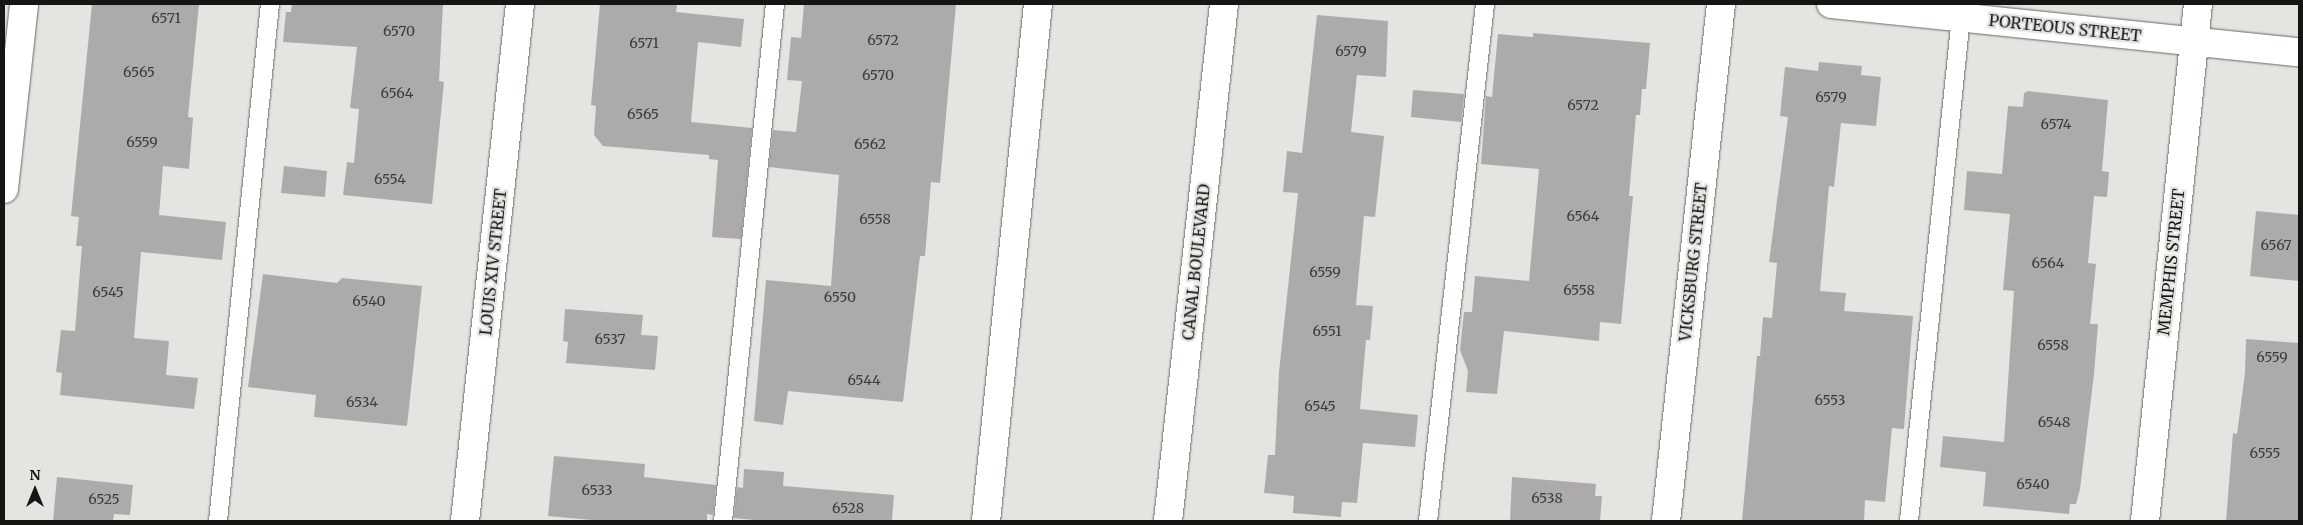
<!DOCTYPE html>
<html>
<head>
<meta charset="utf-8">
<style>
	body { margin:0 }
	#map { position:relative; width:2303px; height:525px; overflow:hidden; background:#e3e5e1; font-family:Merriweather,serif }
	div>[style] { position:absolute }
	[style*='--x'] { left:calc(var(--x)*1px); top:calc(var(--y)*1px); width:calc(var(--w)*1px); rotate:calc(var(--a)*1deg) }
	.building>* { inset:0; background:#adaaac }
	.roads { filter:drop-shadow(0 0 1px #676965) drop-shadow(0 0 1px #676965) }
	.service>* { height:18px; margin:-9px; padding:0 9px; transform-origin:9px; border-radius:9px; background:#fff }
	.minor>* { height:28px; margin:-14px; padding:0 14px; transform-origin:14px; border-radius:14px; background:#fff }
	.secondary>* { height:28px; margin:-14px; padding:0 14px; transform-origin:14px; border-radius:14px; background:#fff }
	span { translate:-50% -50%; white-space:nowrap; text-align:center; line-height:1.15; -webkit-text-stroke:4.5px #e3e5e1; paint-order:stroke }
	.number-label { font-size:14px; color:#3b3b3a }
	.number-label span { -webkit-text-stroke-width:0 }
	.street-label { font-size:16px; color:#151614 }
	.frame { position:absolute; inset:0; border:5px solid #151614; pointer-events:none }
	.north { position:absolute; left:10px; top:465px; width:50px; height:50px; -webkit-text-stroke:4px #e3e5e1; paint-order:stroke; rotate:0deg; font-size:14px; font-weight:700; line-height:20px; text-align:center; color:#151614 }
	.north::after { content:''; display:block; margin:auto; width:18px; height:22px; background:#151614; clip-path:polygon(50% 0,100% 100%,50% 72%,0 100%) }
</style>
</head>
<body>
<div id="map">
	<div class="building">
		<div style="clip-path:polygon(92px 4px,199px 4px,188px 117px,193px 118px,189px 169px,163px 166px,159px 215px,226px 222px,222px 260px,141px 252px,134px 338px,169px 341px,166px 375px,198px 378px,194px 409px,60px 395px,62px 373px,56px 372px,61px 330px,75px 331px,82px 246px,76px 246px,79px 217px,71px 216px)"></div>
		<div style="clip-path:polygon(292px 4px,443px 4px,439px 81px,444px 82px,432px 204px,343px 195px,347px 162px,354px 163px,359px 109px,350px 108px,357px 47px,283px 42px,286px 12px,291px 12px)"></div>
		<div style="clip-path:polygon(600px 4px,677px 4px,676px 12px,744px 19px,741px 47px,698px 42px,691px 122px,752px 128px,741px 239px,712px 237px,718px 160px,709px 159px,709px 155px,603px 146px,594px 135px,596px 106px,591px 105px)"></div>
		<div style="clip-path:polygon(804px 4px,956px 4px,940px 183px,931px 182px,925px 256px,920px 256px,903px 402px,788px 391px,783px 425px,754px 421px,766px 280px,831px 286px,839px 175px,769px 167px,773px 130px,796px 132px,802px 81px,787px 80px,791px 37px,801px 38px)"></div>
		<div style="clip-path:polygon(1317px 15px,1388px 21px,1386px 77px,1357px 75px,1351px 132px,1384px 136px,1375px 217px,1364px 216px,1356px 305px,1373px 306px,1370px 340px,1366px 340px,1360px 409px,1418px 415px,1415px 447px,1363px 443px,1357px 503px,1342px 502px,1341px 517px,1293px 513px,1294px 496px,1264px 493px,1268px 455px,1275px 455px,1279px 372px,1298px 193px,1283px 192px,1287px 151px,1302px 153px)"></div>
		<div style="clip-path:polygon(1533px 33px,1650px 43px,1646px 89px,1642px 89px,1640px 115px,1636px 115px,1629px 196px,1633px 196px,1621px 324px,1600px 322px,1599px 341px,1504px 331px,1497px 394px,1466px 392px,1468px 371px,1460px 350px,1464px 312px,1472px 312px,1475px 276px,1529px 281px,1539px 169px,1481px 164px,1486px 96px,1492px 97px,1498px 34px,1533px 37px)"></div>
		<div style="clip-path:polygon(1819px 62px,1862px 66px,1861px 75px,1881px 77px,1876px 126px,1841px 123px,1834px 187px,1829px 186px,1820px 291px,1846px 293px,1844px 311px,1913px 316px,1904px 429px,1892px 428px,1885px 502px,1865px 500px,1864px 521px,1742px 521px,1757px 356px,1760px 356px,1763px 317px,1772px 318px,1777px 263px,1769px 262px,1788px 117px,1780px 116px,1785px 67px,1818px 71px)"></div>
		<div style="clip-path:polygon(1413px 90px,1464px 94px,1461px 122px,1411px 117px)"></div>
		<div style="clip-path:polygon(2028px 91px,2108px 100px,2102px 171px,2109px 172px,2107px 197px,2094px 196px,2088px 263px,2096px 264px,2090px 324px,2098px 324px,2094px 374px,2080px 489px,2076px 504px,2070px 504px,2069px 514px,1983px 506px,1986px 472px,1940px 467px,1943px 436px,2004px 442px,2014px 291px,2003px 290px,2010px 214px,1964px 210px,1967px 171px,2002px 174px,2008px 106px,2023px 107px,2024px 93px)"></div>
		<div style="clip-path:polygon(284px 166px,327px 171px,325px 197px,281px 193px)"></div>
		<div style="clip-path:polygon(2256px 211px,2299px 215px,2299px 281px,2250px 276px)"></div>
		<div style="clip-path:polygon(263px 274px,337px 283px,342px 278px,422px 286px,407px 426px,314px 417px,316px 395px,248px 387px)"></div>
		<div style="clip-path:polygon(565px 309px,643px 315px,641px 335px,658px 336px,655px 370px,566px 363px,568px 342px,563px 341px)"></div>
		<div style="clip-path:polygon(2246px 339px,2299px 343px,2299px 521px,2226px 521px,2233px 433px,2237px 434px,2245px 373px)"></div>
		<div style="clip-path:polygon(554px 456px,645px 464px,644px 477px,716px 485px,713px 515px,707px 514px,707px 521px,603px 521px,548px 516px)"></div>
		<div style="clip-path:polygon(744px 469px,784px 472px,783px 486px,894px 495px,892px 521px,763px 521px,734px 518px,737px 487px,743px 488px)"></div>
		<div style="clip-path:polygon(57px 477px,133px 485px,130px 515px,114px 514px,113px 521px,53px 521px)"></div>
		<div style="clip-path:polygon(1512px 477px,1596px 484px,1595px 496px,1602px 496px,1600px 521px,1510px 521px)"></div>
	</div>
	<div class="roads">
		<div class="service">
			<div style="--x:218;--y:521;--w:520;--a:-84.26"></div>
			<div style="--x:723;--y:521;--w:520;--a:-84.26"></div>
			<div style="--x:1428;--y:521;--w:520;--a:-83.71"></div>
			<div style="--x:1909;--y:521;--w:517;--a:-84.11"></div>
		</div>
		<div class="minor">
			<div style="--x:1831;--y:4;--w:470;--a:5.9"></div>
			<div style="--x:4;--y:189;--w:186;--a:-83.8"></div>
			<div style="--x:465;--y:521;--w:520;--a:-83.93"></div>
			<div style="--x:1666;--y:521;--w:520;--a:-83.93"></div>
			<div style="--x:2145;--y:521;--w:520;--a:-84.15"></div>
		</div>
		<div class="secondary">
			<div style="--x:986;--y:521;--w:520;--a:-84.26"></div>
			<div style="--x:1168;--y:521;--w:520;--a:-83.82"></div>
		</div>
	</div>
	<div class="number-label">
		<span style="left:166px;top:18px">6571</span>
		<span style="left:399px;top:31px">6570</span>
		<span style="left:883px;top:40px">6572</span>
		<span style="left:644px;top:43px">6571</span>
		<span style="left:1351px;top:51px">6579</span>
		<span style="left:139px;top:72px">6565</span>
		<span style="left:878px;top:75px">6570</span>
		<span style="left:397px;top:93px">6564</span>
		<span style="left:1831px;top:97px">6579</span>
		<span style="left:1583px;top:105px">6572</span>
		<span style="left:643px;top:114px">6565</span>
		<span style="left:2056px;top:124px">6574</span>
		<span style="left:142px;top:142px">6559</span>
		<span style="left:870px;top:144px">6562</span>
		<span style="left:390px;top:179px">6554</span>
		<span style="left:1583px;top:216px">6564</span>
		<span style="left:875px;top:219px">6558</span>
		<span style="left:2276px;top:245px">6567</span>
		<span style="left:2048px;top:263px">6564</span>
		<span style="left:1325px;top:272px">6559</span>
		<span style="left:1579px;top:290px">6558</span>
		<span style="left:108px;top:292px">6545</span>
		<span style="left:840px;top:297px">6550</span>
		<span style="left:369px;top:301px">6540</span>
		<span style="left:1327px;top:331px">6551</span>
		<span style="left:610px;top:339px">6537</span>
		<span style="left:2053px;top:345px">6558</span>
		<span style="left:2272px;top:357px">6559</span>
		<span style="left:864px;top:380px">6544</span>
		<span style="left:1830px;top:400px">6553</span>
		<span style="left:362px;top:402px">6534</span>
		<span style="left:1320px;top:406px">6545</span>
		<span style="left:2054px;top:422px">6548</span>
		<span style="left:2265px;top:453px">6555</span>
		<span style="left:2033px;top:484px">6540</span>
		<span style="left:597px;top:490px">6533</span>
		<span style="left:1547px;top:498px">6538</span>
		<span style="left:104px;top:499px">6525</span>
		<span style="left:848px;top:508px">6528</span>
	</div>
	<div class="street-label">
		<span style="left:2065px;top:28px;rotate:6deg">PORTEOUS STREET</span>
		<span style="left:493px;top:262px;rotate:-84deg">LOUIS XIV STREET</span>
		<span style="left:1196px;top:262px;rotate:-84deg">CANAL BOULEVARD</span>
		<span style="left:1693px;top:262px;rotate:-84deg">VICKSBURG STREET</span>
		<span style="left:2171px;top:262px;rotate:-84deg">MEMPHIS STREET</span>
	</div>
	<div class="frame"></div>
	<div class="north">N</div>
</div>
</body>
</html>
